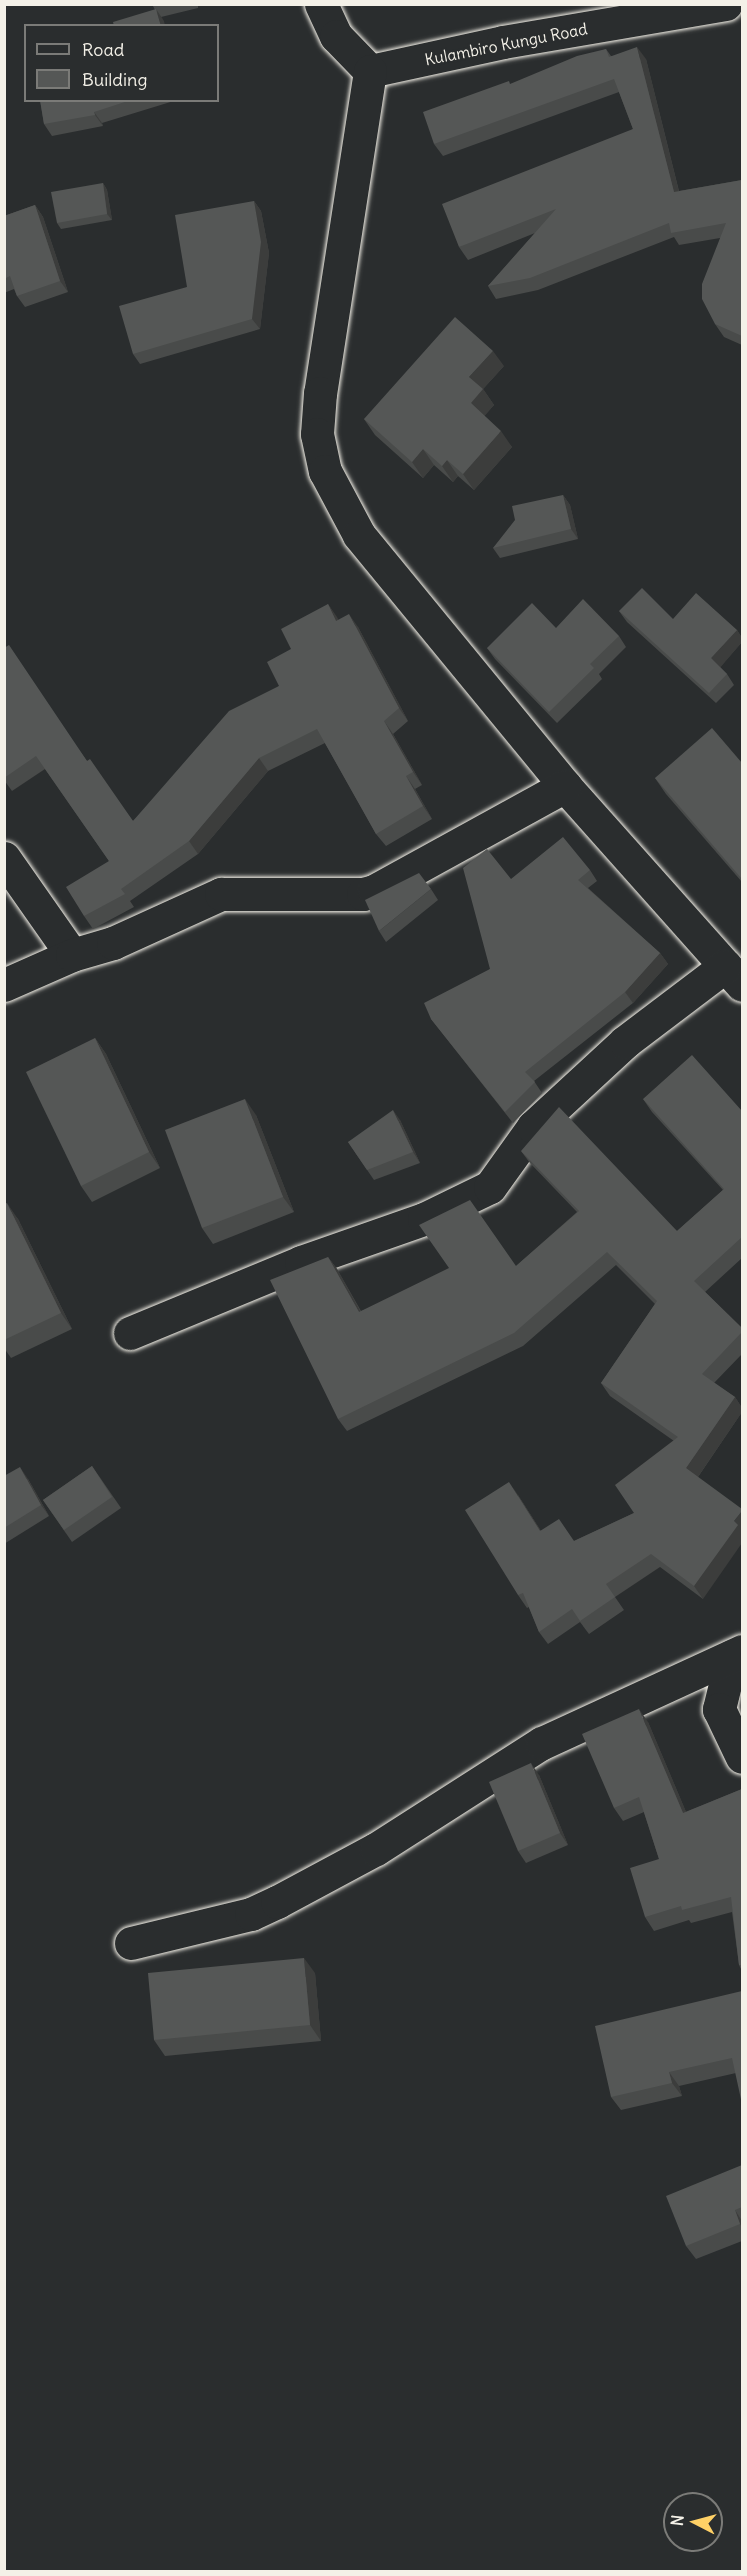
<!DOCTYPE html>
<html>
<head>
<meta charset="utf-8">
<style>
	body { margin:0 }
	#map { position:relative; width:747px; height:2576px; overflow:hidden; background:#2a2d2e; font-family:Delius,sans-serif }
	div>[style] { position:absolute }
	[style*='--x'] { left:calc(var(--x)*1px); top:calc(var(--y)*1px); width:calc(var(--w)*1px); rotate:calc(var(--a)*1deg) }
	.roads { filter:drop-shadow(0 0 2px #f4f1e8) drop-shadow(0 0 2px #f4f1e8) }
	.minor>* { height:33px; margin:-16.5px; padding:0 16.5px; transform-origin:16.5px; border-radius:16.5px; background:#2a2d2e }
	.wall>* { inset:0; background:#494b4a }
	.shaded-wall>* { inset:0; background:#3c3d3c }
	.building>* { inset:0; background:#555756 }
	span { translate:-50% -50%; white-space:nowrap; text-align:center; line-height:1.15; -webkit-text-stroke:4.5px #2a2d2e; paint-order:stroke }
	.street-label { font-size:16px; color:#f4f1e8 }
	.frame { position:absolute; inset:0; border:6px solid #f4f1e8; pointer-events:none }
	.legend { position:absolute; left:24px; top:24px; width:195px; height:78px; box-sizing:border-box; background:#2a2d2e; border:2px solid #7b7b78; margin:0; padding:8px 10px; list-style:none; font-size:18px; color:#f4f1e8 }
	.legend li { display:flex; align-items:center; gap:12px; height:30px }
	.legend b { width:30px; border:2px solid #7b7b78 }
	.north { position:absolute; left:663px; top:2492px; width:60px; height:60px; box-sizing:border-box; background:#2a2d2e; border:2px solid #7b7b78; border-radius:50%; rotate:276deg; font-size:16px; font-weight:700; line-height:24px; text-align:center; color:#f4f1e8 }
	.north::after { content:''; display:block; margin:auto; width:21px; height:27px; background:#ffd166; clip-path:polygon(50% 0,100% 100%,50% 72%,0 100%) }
</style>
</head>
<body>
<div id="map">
	<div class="roads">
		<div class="minor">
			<div style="--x:321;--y:4;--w:35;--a:65"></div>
			<div style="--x:336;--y:36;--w:49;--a:45.8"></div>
			<div style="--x:370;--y:71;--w:136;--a:-12.3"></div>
			<div style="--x:503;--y:42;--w:226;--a:-9.7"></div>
			<div style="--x:370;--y:71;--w:326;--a:98.8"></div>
			<div style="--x:320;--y:393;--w:41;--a:94.2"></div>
			<div style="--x:317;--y:434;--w:38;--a:78"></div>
			<div style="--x:325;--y:471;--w:72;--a:62"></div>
			<div style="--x:359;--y:535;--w:325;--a:50.6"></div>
			<div style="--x:565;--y:786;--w:266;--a:48.3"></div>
			<div style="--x:4;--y:858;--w:118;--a:55"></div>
			<div style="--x:4;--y:985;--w:74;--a:-23.8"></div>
			<div style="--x:72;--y:955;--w:43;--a:-16.3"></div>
			<div style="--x:113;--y:943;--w:119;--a:-24.4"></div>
			<div style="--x:221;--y:894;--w:142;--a:0"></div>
			<div style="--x:363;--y:894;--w:11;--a:-15"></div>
			<div style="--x:374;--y:891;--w:218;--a:-28.8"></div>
			<div style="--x:130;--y:1333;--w:185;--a:-22.5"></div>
			<div style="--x:301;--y:1262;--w:130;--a:-19.3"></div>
			<div style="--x:424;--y:1219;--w:73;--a:-25.9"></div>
			<div style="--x:490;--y:1187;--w:74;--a:-54.4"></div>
			<div style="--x:533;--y:1127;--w:125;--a:-42.7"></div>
			<div style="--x:625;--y:1042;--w:126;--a:-37.2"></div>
			<div style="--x:732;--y:1656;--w:55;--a:103.8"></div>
			<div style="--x:719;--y:1709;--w:53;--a:64.4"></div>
			<div style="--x:131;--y:1943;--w:123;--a:-13.6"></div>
			<div style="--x:251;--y:1914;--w:29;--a:-25"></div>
			<div style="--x:277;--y:1902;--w:112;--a:-28.2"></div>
			<div style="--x:376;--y:1849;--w:197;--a:-32.6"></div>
			<div style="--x:542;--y:1743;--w:220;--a:-24.7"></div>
		</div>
	</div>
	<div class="wall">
		<div style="clip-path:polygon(152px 4px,198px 4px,198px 8px,161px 17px,164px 21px,155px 10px)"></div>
		<div style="clip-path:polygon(606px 49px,611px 56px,646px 59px,679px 191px,742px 180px,742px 345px,724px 337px,715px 324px,720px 238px,679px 245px,674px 237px,538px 290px,496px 299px,488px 286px,535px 233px,468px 260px,459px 247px,633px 129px,619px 92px,443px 156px,434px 144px,511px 84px)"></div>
		<div style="clip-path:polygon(40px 100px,177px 100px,102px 123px,103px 126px,52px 136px,44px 124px)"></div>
		<div style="clip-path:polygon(103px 183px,107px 190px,112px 220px,61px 229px,57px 223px)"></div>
		<div style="clip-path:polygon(254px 201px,261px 211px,269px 253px,260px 329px,140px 364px,133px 354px,187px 287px)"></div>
		<div style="clip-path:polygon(35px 205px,43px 217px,68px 292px,25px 307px,17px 296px,14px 289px,4px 293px,4px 216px)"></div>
		<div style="clip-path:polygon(504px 366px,483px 389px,494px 405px,484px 416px,512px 447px,474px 490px,458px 476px,453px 482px,434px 465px,423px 478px,375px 435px,364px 419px)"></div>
		<div style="clip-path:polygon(563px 495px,570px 505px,578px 539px,500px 558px,493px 548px)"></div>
		<div style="clip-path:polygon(328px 604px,338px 620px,358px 627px,408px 721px,393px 734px,422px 785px,415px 789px,432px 819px,386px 846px,376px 834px,325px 743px,268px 771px,198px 854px,130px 901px,134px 907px,93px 929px,84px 916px,109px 861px,45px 769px,12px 791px,4px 780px,4px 648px,87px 761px,133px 821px,279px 686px,291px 649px)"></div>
		<div style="clip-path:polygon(619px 611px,737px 630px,742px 638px,742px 642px,720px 667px,727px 674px,734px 685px,716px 703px,627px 622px)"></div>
		<div style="clip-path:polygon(556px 628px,619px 636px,626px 647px,599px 674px,602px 679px,557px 723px,495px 659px,487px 648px)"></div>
		<div style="clip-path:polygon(742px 763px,742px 882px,666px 794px,655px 778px)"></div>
		<div style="clip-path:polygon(590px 870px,597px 881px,588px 888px,660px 953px,668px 964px,633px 1003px,534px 1081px,542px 1093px,513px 1123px,431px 1019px,490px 969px,511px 879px)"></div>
		<div style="clip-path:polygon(431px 889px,438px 900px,386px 942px,379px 931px)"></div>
		<div style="clip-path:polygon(95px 1038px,106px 1054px,160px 1168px,92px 1202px,81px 1186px)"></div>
		<div style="clip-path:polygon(643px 1099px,742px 1111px,742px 1258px,705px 1292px,742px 1328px,742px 1354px,714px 1383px,735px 1397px,742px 1408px,742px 1412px,698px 1477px,703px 1599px,660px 1567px,615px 1597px,624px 1610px,589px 1634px,580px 1622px,548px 1644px,539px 1632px,529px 1607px,527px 1608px,518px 1595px,518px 1495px,541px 1531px,574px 1541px,634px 1513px,674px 1441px,610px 1396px,601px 1383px,655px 1304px,616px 1265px,523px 1346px,347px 1431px,338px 1419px,328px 1257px,337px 1269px,361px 1311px,516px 1266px,577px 1212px,530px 1163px,521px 1151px,677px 1231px,723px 1190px,652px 1112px)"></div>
		<div style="clip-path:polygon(256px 1115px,294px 1212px,213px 1244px,202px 1228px)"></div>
		<div style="clip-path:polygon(400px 1120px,420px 1163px,374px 1180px,348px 1142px)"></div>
		<div style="clip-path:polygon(4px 1204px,18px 1219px,72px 1329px,11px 1358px,4px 1348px)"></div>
		<div style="clip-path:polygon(92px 1466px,121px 1508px,72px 1542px,43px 1500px)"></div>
		<div style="clip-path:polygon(4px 1476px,28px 1479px,49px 1516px,4px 1544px)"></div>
		<div style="clip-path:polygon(648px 1722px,686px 1812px,742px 1789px,742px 1971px,739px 1965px,732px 1912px,691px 1923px,689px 1920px,654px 1931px,645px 1917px,659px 1859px,644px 1812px,623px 1821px,614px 1808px)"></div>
		<div style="clip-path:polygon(539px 1775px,568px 1845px,526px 1863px,518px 1851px)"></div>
		<div style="clip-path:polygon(315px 1973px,321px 2041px,165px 2056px,154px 2040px)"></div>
		<div style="clip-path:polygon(742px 1991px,736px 2073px,679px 2086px,682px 2096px,621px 2110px,611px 2097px)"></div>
		<div style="clip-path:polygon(742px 2165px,742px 2241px,696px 2259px,686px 2246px)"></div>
	</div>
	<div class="shaded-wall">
		<div style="clip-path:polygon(156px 9px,164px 21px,165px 26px,161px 26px)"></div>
		<div style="clip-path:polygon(637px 47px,646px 59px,682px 204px,674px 192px)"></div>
		<div style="clip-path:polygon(94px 112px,102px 123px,103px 126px,95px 115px)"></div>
		<div style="clip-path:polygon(103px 183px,107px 190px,112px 220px,107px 214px)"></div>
		<div style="clip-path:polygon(254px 201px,261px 211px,269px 253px,260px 329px,252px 319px)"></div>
		<div style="clip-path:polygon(35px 205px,43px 217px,68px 292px,60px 281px)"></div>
		<div style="clip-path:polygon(493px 351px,504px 366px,483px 389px,494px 405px,482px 419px,471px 403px,469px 377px)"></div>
		<div style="clip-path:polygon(501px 431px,512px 447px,474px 490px,463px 474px)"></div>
		<div style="clip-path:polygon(423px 449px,434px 465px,423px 478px,412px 462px)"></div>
		<div style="clip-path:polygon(447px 460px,458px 476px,453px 482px,442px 466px)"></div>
		<div style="clip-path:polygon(563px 495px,570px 505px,578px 539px,571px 529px)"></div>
		<div style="clip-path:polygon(328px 604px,337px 617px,345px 633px,336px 621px)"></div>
		<div style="clip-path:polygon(349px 614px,358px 627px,408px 721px,399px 708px)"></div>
		<div style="clip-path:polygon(737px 630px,742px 638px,742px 642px,719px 669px,711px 658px)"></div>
		<div style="clip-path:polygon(384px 721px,393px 734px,422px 785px,413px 772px)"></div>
		<div style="clip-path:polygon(259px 758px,268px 771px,198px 854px,189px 841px)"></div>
		<div style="clip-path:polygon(406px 776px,415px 789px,432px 819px,423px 806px)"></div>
		<div style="clip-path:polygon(660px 953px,668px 964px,633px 1003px,625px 992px)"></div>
		<div style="clip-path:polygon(95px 1038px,106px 1054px,160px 1168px,149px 1152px)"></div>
		<div style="clip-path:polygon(245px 1099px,256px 1115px,294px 1212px,283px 1197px)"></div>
		<div style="clip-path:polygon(393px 1110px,400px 1120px,420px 1163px,413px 1152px)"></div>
		<div style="clip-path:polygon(7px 1203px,18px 1219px,72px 1329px,61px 1313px)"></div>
		<div style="clip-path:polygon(328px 1257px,337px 1269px,368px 1325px,359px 1312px)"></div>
		<div style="clip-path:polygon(735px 1397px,742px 1408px,742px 1412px,695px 1481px,686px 1468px)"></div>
		<div style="clip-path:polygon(20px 1467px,28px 1479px,49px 1516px,41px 1505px)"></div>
		<div style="clip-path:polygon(509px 1482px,518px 1495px,549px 1544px,540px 1531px)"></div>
		<div style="clip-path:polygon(742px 1511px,742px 1543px,703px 1599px,694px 1586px,734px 1521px)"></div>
		<div style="clip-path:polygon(639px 1709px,648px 1722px,692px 1826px,683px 1813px)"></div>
		<div style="clip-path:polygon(531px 1763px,539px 1775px,568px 1845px,560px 1833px)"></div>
		<div style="clip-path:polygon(304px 1958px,315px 1973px,321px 2041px,310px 2025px)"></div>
		<div style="clip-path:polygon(669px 2072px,679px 2086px,682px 2096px,672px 2083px)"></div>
		<div style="clip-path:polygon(735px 2210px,742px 2221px,742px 2227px,740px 2224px)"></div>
	</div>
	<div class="building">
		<div style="clip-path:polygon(156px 9px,161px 26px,114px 26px,113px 22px)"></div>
		<div style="clip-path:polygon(637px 47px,674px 192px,742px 180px,742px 336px,715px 324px,702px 299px,702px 284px,726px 223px,671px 233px,669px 223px,530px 278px,488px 286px,556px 209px,459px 247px,442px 204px,633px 129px,614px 79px,434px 144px,423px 112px,509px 81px,510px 84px,577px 56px,606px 49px,609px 57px)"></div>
		<div style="clip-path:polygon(40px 100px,131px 100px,94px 112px,95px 115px,44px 124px)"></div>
		<div style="clip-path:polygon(103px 183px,107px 214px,57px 223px,51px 192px)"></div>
		<div style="clip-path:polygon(254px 201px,261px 242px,252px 319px,133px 354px,119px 306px,187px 287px,175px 215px)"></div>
		<div style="clip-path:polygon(35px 205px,60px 281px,17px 296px,10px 276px,4px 279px,4px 216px)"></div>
		<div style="clip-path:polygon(455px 317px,493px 351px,469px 377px,483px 389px,471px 403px,501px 431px,463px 474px,447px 460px,442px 466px,423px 449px,412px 462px,364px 419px)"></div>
		<div style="clip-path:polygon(563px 495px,571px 529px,493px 548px,515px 520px,512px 506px)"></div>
		<div style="clip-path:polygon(642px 588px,673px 619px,696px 593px,737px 630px,711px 658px,727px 674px,709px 693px,619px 611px)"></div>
		<div style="clip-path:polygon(583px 599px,619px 636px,590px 664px,594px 668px,549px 712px,487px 648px,532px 603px,556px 628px)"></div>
		<div style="clip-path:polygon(328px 604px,336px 621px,349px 614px,399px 708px,384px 721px,413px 772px,406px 776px,423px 806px,376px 834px,317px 729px,259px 758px,189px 841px,121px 889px,125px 894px,84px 916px,66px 887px,109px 861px,36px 756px,4px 778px,4px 648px,9px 645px,87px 761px,90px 759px,133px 821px,229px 711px,279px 686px,267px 662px,291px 649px,281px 629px)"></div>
		<div style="clip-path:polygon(712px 728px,742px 763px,742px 879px,655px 778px)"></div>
		<div style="clip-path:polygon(563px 837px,590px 870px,578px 880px,660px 953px,625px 992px,525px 1072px,535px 1082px,505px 1112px,431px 1019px,424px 1003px,490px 969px,463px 868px,487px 849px,511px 879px)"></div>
		<div style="clip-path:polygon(419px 873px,431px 889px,379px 931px,365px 900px)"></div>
		<div style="clip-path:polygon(95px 1038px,149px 1152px,81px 1186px,26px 1072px)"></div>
		<div style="clip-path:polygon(692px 1055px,742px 1111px,742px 1237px,694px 1281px,742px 1328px,742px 1332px,702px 1374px,735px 1397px,686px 1468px,742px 1509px,742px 1511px,734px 1521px,738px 1525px,694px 1586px,651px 1554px,606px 1584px,615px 1597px,580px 1621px,572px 1609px,539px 1632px,523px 1593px,518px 1595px,465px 1510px,509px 1482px,540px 1531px,559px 1519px,574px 1541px,634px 1513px,615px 1485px,678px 1437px,601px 1383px,657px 1301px,607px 1252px,514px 1333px,338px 1419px,270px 1280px,328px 1257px,359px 1312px,449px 1268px,419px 1225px,470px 1200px,516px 1266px,579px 1211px,521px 1151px,559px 1107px,677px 1231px,724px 1189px,643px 1099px)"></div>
		<div style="clip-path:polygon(245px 1099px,283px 1197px,202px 1228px,165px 1130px)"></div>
		<div style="clip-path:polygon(393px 1110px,413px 1152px,367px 1170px,348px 1142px)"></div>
		<div style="clip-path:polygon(7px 1203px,61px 1313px,4px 1340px,4px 1204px)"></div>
		<div style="clip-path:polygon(92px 1466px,112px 1497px,64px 1530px,43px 1500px)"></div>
		<div style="clip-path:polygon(20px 1467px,41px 1505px,4px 1528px,4px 1476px)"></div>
		<div style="clip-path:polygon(639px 1709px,683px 1813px,742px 1789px,742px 1965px,739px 1965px,731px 1897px,682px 1910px,681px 1906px,645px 1917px,630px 1868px,659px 1859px,639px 1797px,614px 1808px,582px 1734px)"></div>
		<div style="clip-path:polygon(531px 1763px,560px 1833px,518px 1851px,489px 1782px)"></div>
		<div style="clip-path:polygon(304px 1958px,310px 2025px,154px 2040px,148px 1973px)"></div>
		<div style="clip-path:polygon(742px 1991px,742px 2104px,732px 2058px,669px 2072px,672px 2083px,611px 2097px,595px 2026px)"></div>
		<div style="clip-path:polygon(742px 2165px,742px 2207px,735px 2210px,740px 2224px,686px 2246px,666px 2196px)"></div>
	</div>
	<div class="street-label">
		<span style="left:506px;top:44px;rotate:-11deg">Kulambiro Kungu Road</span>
	</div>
	<div class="frame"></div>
	<ul class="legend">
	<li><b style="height:8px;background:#2a2d2e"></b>Road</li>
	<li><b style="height:16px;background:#555756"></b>Building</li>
	</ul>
	<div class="north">N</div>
</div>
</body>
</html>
